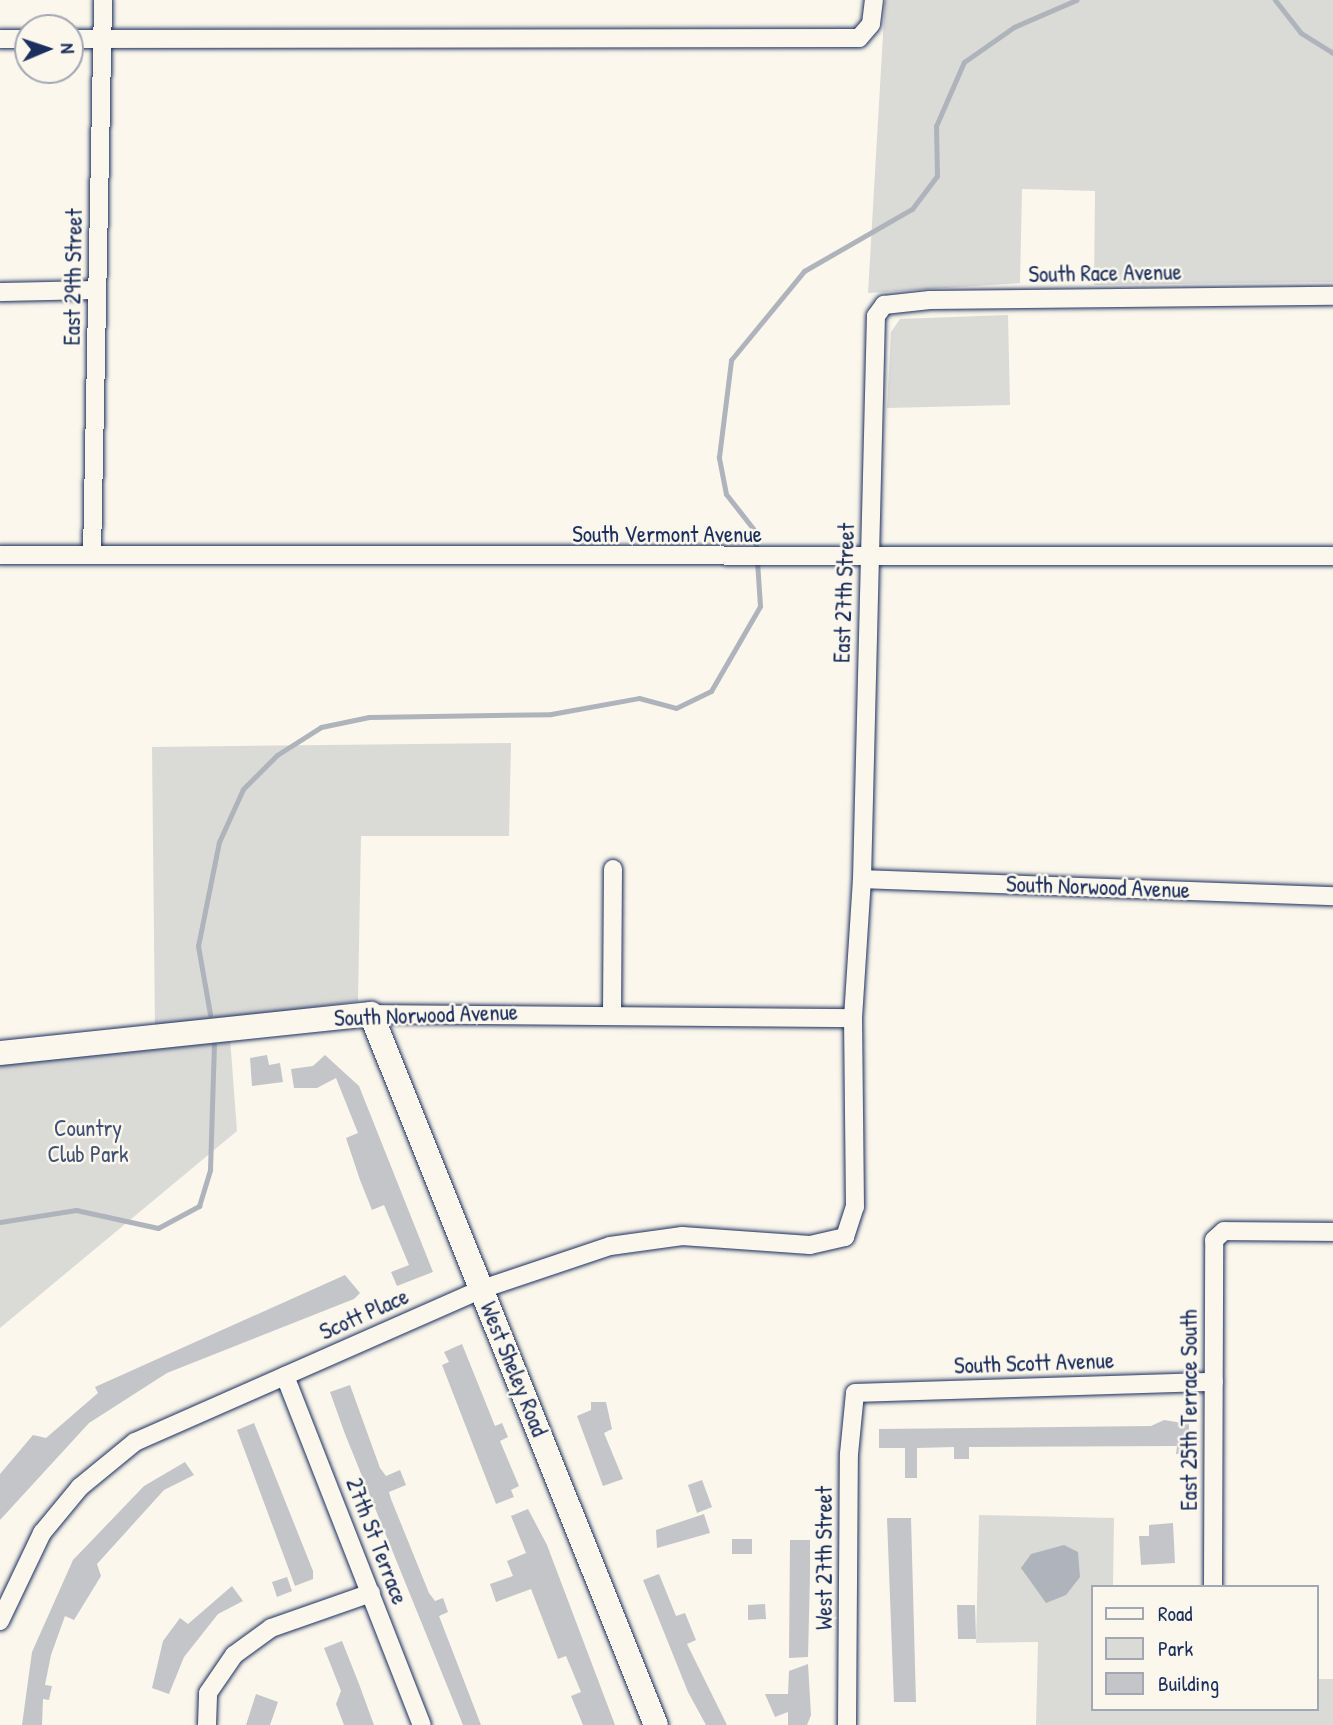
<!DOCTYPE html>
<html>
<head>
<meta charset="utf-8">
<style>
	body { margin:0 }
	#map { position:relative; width:1333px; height:1725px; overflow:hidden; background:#fbf7ec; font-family:"Patrick Hand",sans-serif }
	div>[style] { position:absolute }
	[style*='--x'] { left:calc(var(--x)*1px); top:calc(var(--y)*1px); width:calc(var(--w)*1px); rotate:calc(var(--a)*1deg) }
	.green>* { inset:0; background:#dadad7 }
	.water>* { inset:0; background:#afb3bb }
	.stream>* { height:5px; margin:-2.5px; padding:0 2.5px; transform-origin:2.5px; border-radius:2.5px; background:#afb3bb }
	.building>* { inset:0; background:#c3c5c9 }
	.roads { filter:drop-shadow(0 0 2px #1b2f5e) drop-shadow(0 0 2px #1b2f5e) }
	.street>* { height:18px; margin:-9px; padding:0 9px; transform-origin:9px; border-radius:9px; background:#fbf7ec }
	.secondary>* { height:24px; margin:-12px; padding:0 12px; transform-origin:12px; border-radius:12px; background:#fbf7ec }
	span { translate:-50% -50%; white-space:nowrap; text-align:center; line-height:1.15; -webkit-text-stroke:5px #fbf7ec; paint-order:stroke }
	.street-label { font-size:23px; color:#1b2f5e }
	.park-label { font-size:23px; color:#415176 }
	.legend { position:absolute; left:1091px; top:1585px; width:228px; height:126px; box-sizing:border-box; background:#fbf7ec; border:2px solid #a1a7b3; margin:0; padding:9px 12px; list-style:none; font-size:21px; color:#1b2f5e }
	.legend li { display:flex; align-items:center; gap:14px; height:35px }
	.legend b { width:35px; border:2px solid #a1a7b3 }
	.north { position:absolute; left:14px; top:14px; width:70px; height:70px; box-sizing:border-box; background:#fbf7ec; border:2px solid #a1a7b3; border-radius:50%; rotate:88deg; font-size:19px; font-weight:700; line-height:28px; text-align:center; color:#1b2f5e }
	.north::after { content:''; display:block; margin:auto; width:24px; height:32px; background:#1b2f5e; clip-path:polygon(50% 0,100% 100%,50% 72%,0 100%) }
</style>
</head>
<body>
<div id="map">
	<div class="green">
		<div style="clip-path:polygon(885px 0,1333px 0,1333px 282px,1094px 285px,1095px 191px,1022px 189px,1020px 283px,868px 293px)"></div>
		<div style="clip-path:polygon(1008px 315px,1010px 405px,887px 408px,891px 332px,900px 319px)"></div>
		<div style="clip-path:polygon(511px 743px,509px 836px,361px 836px,358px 1001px,155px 1030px,152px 747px)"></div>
		<div style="clip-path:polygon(230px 1038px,237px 1131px,0 1328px,0 1063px)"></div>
		<div style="clip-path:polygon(979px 1515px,1114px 1518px,1113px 1587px,1093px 1587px,1093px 1709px,1317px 1709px,1317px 1679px,1333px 1679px,1333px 1725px,1036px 1725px,1038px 1642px,976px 1643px)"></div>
	</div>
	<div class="water">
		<div style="clip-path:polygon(1064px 1545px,1078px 1552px,1080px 1577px,1066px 1595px,1046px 1603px,1021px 1568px,1031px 1554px)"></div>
	</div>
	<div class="stream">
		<div style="--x:1275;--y:0;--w:42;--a:51.8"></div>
		<div style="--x:1301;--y:33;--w:38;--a:32"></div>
		<div style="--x:210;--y:1014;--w:69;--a:-100"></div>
		<div style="--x:198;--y:946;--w:106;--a:-78.6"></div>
		<div style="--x:219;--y:842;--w:58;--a:-65.6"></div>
		<div style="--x:243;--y:789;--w:48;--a:-45"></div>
		<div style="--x:277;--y:755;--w:52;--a:-32.5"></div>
		<div style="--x:321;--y:727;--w:49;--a:-11.8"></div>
		<div style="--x:369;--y:717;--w:182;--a:-0.9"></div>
		<div style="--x:551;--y:714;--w:89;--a:-10.3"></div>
		<div style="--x:639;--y:698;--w:38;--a:15"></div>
		<div style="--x:676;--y:708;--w:39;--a:-26"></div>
		<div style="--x:711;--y:691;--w:98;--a:-60"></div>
		<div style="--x:760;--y:606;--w:75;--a:-93.8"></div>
		<div style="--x:755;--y:531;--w:47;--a:-128.1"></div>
		<div style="--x:726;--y:494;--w:38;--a:-101"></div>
		<div style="--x:719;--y:457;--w:98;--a:-82.9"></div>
		<div style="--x:731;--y:360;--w:115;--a:-50.6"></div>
		<div style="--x:804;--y:271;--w:125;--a:-29.9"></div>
		<div style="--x:912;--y:209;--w:41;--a:-52.9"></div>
		<div style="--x:937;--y:176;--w:50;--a:-91.1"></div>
		<div style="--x:936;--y:126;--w:70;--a:-66.4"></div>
		<div style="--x:964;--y:62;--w:61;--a:-35"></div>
		<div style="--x:1014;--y:27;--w:68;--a:-23.5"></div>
		<div style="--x:0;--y:1222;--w:77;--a:-9"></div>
		<div style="--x:76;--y:1210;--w:84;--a:12.4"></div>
		<div style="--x:158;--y:1228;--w:47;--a:-28.2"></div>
		<div style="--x:199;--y:1206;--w:38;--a:-73"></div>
		<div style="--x:210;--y:1170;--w:125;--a:-88.2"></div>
	</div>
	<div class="building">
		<div style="clip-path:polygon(267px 1055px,269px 1065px,280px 1063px,283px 1082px,252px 1086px,250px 1058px)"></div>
		<div style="clip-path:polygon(325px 1055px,359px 1086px,433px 1272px,397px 1286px,391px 1272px,409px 1265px,384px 1205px,372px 1210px,360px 1180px,346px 1138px,358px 1133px,336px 1078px,317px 1088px,294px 1088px,291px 1069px,313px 1066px)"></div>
		<div style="clip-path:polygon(345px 1275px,360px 1293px,354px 1299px,167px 1373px,89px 1423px,0 1520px,0 1474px,33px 1435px,46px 1438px,98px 1393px,95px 1387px)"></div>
		<div style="clip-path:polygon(462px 1344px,495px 1426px,502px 1423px,508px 1437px,500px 1441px,519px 1486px,511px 1490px,514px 1497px,496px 1504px,442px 1365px,449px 1362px,444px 1352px)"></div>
		<div style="clip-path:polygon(350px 1385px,380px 1468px,386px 1476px,400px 1470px,406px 1485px,389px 1492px,391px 1499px,429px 1593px,435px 1601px,443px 1598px,448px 1612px,439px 1616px,481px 1725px,463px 1725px,345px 1434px,330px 1392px)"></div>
		<div style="clip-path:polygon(591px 1402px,606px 1402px,612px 1429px,604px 1433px,623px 1479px,603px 1486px,577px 1416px,591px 1410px)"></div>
		<div style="clip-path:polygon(1164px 1420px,1189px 1424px,1189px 1454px,1176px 1454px,1177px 1446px,969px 1447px,969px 1459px,954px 1459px,954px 1447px,917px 1448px,917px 1478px,905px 1478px,905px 1448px,879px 1448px,879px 1429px,1151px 1426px)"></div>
		<div style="clip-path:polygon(254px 1423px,313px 1571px,313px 1579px,295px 1586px,237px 1430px)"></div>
		<div style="clip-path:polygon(185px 1462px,194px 1475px,164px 1490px,97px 1564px,101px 1576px,74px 1620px,65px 1616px,51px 1655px,45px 1685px,52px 1686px,49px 1700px,43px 1699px,42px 1725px,22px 1725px,32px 1652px,73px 1560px,144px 1486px)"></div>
		<div style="clip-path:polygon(702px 1480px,712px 1507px,697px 1513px,688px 1485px)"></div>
		<div style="clip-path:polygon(528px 1509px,547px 1545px,615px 1725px,583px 1725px,571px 1696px,581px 1692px,566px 1656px,558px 1659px,531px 1589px,496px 1602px,490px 1584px,513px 1576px,507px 1561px,526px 1553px,511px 1516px)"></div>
		<div style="clip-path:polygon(704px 1514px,710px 1533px,657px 1548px,656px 1530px)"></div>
		<div style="clip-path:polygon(887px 1518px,911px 1518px,916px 1702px,894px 1702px)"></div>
		<div style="clip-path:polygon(1173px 1523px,1175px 1563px,1141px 1565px,1139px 1536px,1149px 1536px,1149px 1525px)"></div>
		<div style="clip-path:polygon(732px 1539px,752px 1539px,752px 1554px,732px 1554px)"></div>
		<div style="clip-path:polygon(790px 1540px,810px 1540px,810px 1575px,808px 1657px,789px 1658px)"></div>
		<div style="clip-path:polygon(659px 1574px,676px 1616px,685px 1613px,696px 1640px,687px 1644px,727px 1725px,706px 1725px,688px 1692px,643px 1580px)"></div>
		<div style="clip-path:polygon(287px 1577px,292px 1591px,277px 1597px,272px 1582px)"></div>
		<div style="clip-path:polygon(232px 1586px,243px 1601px,218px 1614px,184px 1657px,169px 1694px,152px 1688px,163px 1641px,180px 1618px,188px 1624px)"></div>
		<div style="clip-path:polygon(765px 1604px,766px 1619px,748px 1620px,748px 1605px)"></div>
		<div style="clip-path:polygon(957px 1605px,975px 1605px,976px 1639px,958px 1639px)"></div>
		<div style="clip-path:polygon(342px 1641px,359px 1684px,374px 1725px,344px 1725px,336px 1704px,341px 1691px,324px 1648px)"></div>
		<div style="clip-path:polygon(808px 1664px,811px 1715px,807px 1725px,788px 1725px,788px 1712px,775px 1717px,765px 1694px,788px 1694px,789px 1671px)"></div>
		<div style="clip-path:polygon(256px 1694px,278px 1702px,270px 1725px,246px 1725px)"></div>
	</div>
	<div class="roads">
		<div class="street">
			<div style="--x:0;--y:39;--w:28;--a:0"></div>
			<div style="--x:70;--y:39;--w:789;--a:-0.07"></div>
			<div style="--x:859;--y:38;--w:18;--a:-49"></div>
			<div style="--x:871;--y:24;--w:24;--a:-83"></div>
			<div style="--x:0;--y:292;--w:97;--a:-1.2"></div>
			<div style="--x:0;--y:555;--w:1333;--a:0.04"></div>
			<div style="--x:92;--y:555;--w:555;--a:-88.86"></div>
			<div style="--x:862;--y:879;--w:471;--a:2.1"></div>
			<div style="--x:612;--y:1012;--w:143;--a:-89.6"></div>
			<div style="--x:371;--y:1014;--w:482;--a:0.5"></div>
			<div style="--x:285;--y:1376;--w:375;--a:68.6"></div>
			<div style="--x:1213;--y:1587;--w:347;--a:-89.8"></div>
			<div style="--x:1214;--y:1240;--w:13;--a:-42"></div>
			<div style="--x:1224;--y:1231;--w:109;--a:0.5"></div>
			<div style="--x:0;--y:1621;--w:98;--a:-64.5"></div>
			<div style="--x:42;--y:1533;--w:60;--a:-50.4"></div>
			<div style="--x:80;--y:1487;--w:71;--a:-39.3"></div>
			<div style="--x:135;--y:1442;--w:379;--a:-23.8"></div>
			<div style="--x:482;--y:1289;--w:135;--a:-18.6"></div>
			<div style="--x:610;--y:1246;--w:73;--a:-7.9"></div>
			<div style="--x:682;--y:1236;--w:128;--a:4"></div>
			<div style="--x:810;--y:1245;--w:36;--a:-13"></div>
			<div style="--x:845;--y:1237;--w:32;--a:-72"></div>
			<div style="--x:855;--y:1207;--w:189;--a:-90.6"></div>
			<div style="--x:853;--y:1018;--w:139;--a:-86.3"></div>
			<div style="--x:862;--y:879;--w:563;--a:-88.58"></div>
			<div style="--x:876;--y:316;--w:14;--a:-54"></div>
			<div style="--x:884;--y:305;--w:46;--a:-6.2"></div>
			<div style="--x:930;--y:300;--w:403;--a:-0.6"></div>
			<div style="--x:207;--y:1725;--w:32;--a:-88"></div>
			<div style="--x:208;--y:1693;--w:46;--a:-55.6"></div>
			<div style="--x:234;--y:1655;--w:46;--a:-36.1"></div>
			<div style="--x:271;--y:1628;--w:106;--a:-19.3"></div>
			<div style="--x:847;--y:1725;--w:271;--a:-89.6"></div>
			<div style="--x:849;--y:1454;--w:61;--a:-84.4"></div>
			<div style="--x:855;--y:1393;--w:359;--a:-1.8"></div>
		</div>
		<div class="secondary">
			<div style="--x:0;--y:1053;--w:373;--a:-6"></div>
			<div style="--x:371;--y:1014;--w:766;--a:68.16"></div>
		</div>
	</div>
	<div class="street-label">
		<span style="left:1105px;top:273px;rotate:-1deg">South Race Avenue</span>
		<span style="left:73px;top:277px;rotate:-89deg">East 29th Street</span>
		<span style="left:667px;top:534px">South Vermont Avenue</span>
		<span style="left:844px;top:593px;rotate:-88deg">East 27th Street</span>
		<span style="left:1098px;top:887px;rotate:2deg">South Norwood Avenue</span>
		<span style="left:426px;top:1015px;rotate:-2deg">South Norwood Avenue</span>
		<span style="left:364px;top:1314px;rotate:-24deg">Scott Place</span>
		<span style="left:1034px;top:1363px;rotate:-2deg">South Scott Avenue</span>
		<span style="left:514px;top:1369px;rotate:68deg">West Sheley Road</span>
		<span style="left:1189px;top:1410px;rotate:-90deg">East 25th Terrace South</span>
		<span style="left:377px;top:1541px;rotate:69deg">27th St Terrace</span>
		<span style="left:824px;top:1558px;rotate:-90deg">West 27th Street</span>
	</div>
	<div class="park-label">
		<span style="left:88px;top:1141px">Country<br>Club Park</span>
	</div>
	<ul class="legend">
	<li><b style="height:9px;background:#fbf7ec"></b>Road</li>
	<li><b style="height:19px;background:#dadad7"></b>Park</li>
	<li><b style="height:19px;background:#c3c5c9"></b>Building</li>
	</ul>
	<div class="north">N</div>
</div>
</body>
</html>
